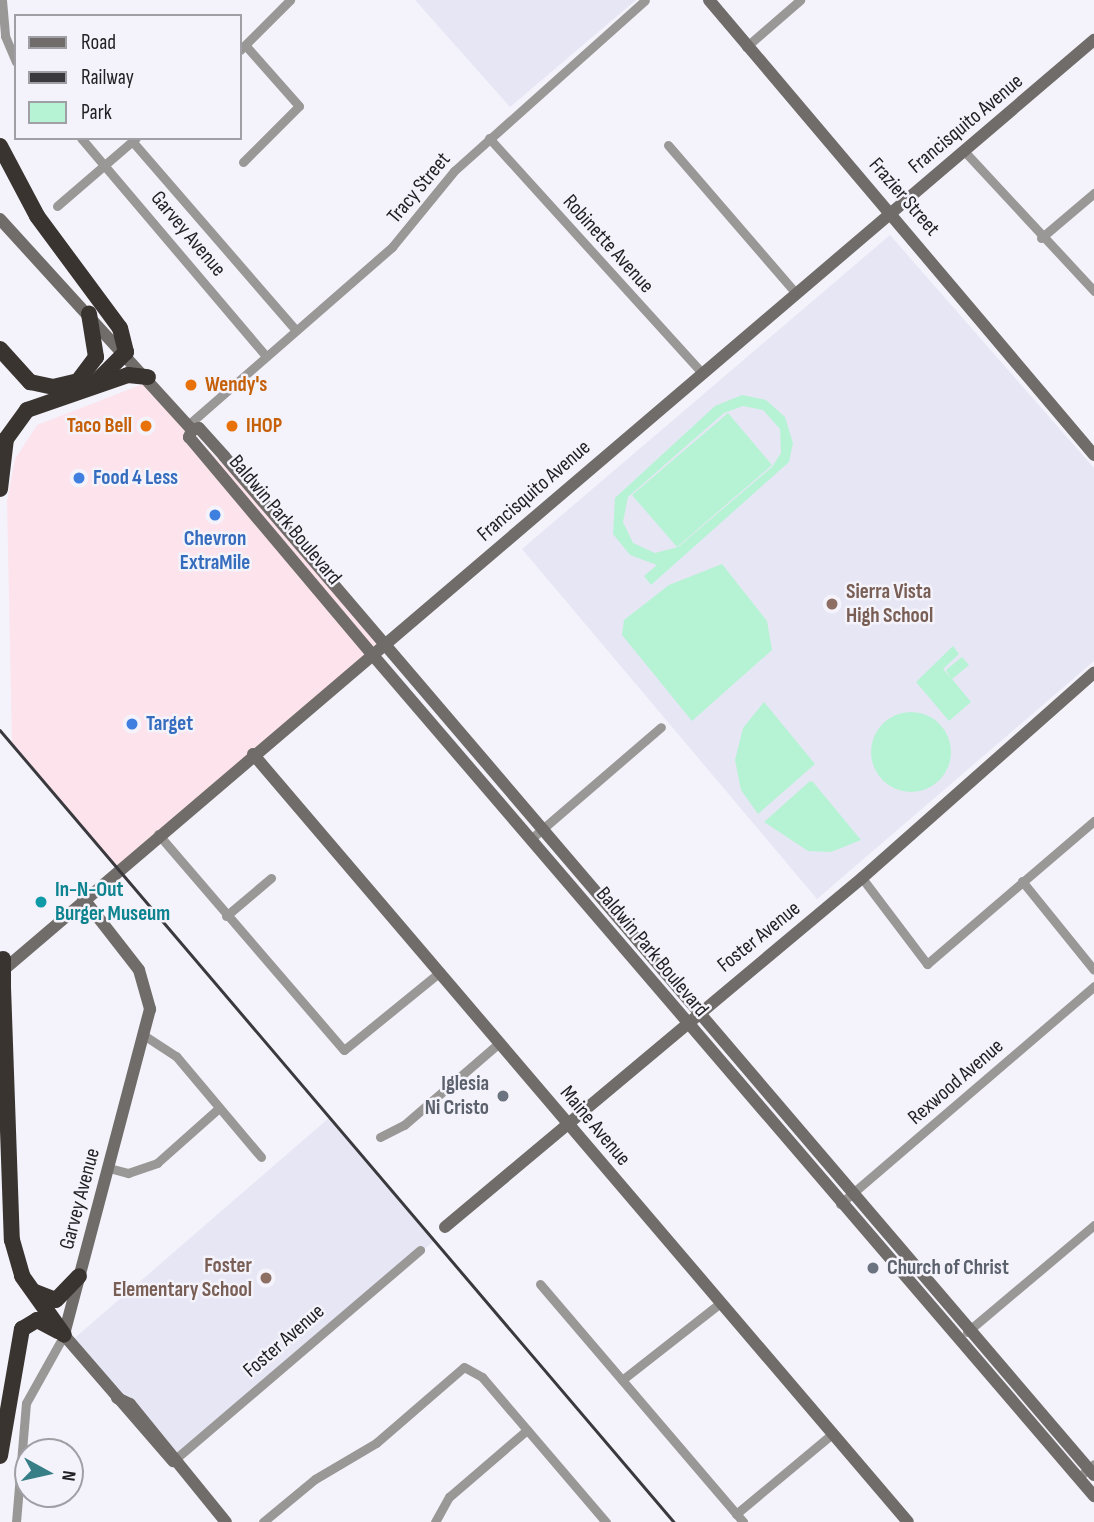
<!DOCTYPE html>
<html>
<head>
<meta charset="utf-8">
<style>
	body { margin:0 }
	#map { position:relative; width:1094px; height:1522px; overflow:hidden; background:#f4f3fb; font-family:"Sofia Sans Condensed",sans-serif }
	div>[style] { position:absolute }
	[style*='--x'] { left:calc(var(--x)*1px); top:calc(var(--y)*1px); width:calc(var(--w)*1px); rotate:calc(var(--a)*1deg) }
	.commercial>* { inset:0; background:#fce3ec }
	.built>* { inset:0; background:#e7e6f4 }
	.green>* { inset:0; background:#b6f3d5 }
	.round { border-radius:50% }
	.street>* { height:9px; margin:-4.5px; padding:0 4.5px; transform-origin:4.5px; border-radius:4.5px; background:#9a9896 }
	.secondary>* { height:12px; margin:-6px; padding:0 6px; transform-origin:6px; border-radius:6px; background:#706c69 }
	.highway>* { height:16px; margin:-8px; padding:0 8px; transform-origin:8px; border-radius:8px; background:#393430 }
	.rail>* { height:2.5px; margin:-1.25px; padding:0 1.25px; transform-origin:1.25px; border-radius:1.25px; background:#3a393d }
	.highway-bridge>* { height:16px; margin:-8px; padding:0 8px; transform-origin:8px; border-radius:8px; background:#393430 }
	.dots>* { width:19px; height:19px; translate:-50% -50%; box-sizing:border-box; border:4px solid #f4f3fb; border-radius:50% }
	span { translate:-50% -50%; white-space:nowrap; text-align:center; line-height:1.15; -webkit-text-stroke:5px #f4f3fb; paint-order:stroke }
	.street-label { font-size:21px; color:#222225 }
	.food-label { font-size:21px; color:#c56008; font-weight:700 }
	.left { translate:0 -50%; text-align:left }
	.right { translate:-100% -50%; text-align:right }
	.shop-label { font-size:21px; color:#366cbe; font-weight:700 }
	.education-label { font-size:21px; color:#785e54; font-weight:700 }
	.culture-label { font-size:21px; color:#0d838f; font-weight:700 }
	.worship-label { font-size:21px; color:#5b616d; font-weight:700 }
	.legend { position:absolute; left:14px; top:14px; width:228px; height:126px; box-sizing:border-box; background:#f4f3fb; border:2px solid #a09fa5; margin:0; padding:9px 12px; list-style:none; font-size:21px; color:#222225 }
	.legend li { display:flex; align-items:center; gap:14px; height:35px }
	.legend b { width:35px; border:2px solid #a09fa5 }
	.north { position:absolute; left:14px; top:1438px; width:70px; height:70px; box-sizing:border-box; background:#f4f3fb; border:2px solid #a09fa5; border-radius:50%; rotate:98deg; font-size:19px; font-weight:700; line-height:28px; text-align:center; color:#222225 }
	.north::after { content:''; display:block; margin:auto; width:24px; height:32px; background:#377e87; clip-path:polygon(50% 0,100% 100%,50% 72%,0 100%) }
</style>
</head>
<body>
<div id="map">
	<div class="commercial">
		<div style="clip-path:polygon(143px 384px,278px 520px,382px 645px,118px 869px,12px 744px,7px 501px,15px 459px,37px 425px)"></div>
	</div>
	<div class="built">
		<div style="clip-path:polygon(415px 0,636px 0,510px 107px)"></div>
		<div style="clip-path:polygon(890px 235px,1094px 468px,1094px 661px,817px 899px,522px 549px)"></div>
		<div style="clip-path:polygon(330px 1117px,434px 1241px,173px 1461px,70px 1342px)"></div>
	</div>
	<div class="green">
		<div style="clip-path:polygon(evenodd,742px 395px,766px 400px,785px 417px,793px 443px,789px 462px,651px 585px,644px 576px,657px 565px,630px 555px,613px 534px,615px 498px,715px 406px,742px 395px,743px 406px,763px 410px,780px 429px,781px 453px,772px 467px,678px 547px,655px 553px,633px 543px,623px 522px,628px 497px,724px 413px,743px 406px)"></div>
		<div style="clip-path:polygon(728px 413px,772px 465px,677px 547px,632px 495px)"></div>
		<div style="clip-path:polygon(722px 564px,767px 621px,772px 650px,692px 721px,622px 635px,624px 620px,669px 585px)"></div>
		<div style="clip-path:polygon(953px 646px,959px 654px,943px 669px,951px 678px,946px 670px,962px 657px,969px 665px,952px 679px,971px 702px,949px 721px,916px 682px)"></div>
		<div style="clip-path:polygon(764px 702px,815px 764px,758px 814px,741px 790px,735px 760px,743px 728px)"></div>
		<div class="round" style="left:871px;top:712px;width:80px;height:80px"></div>
		<div style="clip-path:polygon(810px 781px,813px 782px,861px 840px,831px 852px,808px 851px,764px 822px)"></div>
	</div>
	<div class="street">
		<div style="--x:2;--y:0;--w:36;--a:85"></div>
		<div style="--x:5;--y:36;--w:28;--a:67"></div>
		<div style="--x:746;--y:47;--w:72;--a:-41"></div>
		<div style="--x:240;--y:50;--w:71;--a:-45"></div>
		<div style="--x:81;--y:138;--w:285;--a:49.7"></div>
		<div style="--x:489;--y:138;--w:317;--a:47.8"></div>
		<div style="--x:132;--y:141;--w:250;--a:49.1"></div>
		<div style="--x:668;--y:145;--w:194;--a:49.2"></div>
		<div style="--x:965;--y:152;--w:190;--a:47.1"></div>
		<div style="--x:243;--y:162;--w:79;--a:-45"></div>
		<div style="--x:299;--y:106;--w:81;--a:-131.5"></div>
		<div style="--x:57;--y:206;--w:104;--a:-40.7"></div>
		<div style="--x:1041;--y:238;--w:70;--a:-40.3"></div>
		<div style="--x:188;--y:425;--w:271;--a:-41.1"></div>
		<div style="--x:392;--y:247;--w:98;--a:-50.8"></div>
		<div style="--x:454;--y:171;--w:256;--a:-41.8"></div>
		<div style="--x:158;--y:834;--w:285;--a:49.3"></div>
		<div style="--x:344;--y:1050;--w:124;--a:-39.1"></div>
		<div style="--x:532;--y:838;--w:170;--a:-40.7"></div>
		<div style="--x:862;--y:878;--w:108;--a:52.9"></div>
		<div style="--x:927;--y:964;--w:220;--a:-40.6"></div>
		<div style="--x:1022;--y:881;--w:114;--a:51"></div>
		<div style="--x:226;--y:916;--w:59;--a:-40.2"></div>
		<div style="--x:145;--y:1036;--w:37;--a:33"></div>
		<div style="--x:176;--y:1056;--w:132;--a:49.9"></div>
		<div style="--x:380;--y:1137;--w:27;--a:-27"></div>
		<div style="--x:404;--y:1125;--w:127;--a:-40.8"></div>
		<div style="--x:109;--y:1168;--w:20;--a:15"></div>
		<div style="--x:128;--y:1173;--w:31;--a:-19"></div>
		<div style="--x:157;--y:1163;--w:83;--a:-41.6"></div>
		<div style="--x:840;--y:1204;--w:335;--a:-40.6"></div>
		<div style="--x:540;--y:1284;--w:313;--a:49.5"></div>
		<div style="--x:967;--y:1332;--w:166;--a:-40.1"></div>
		<div style="--x:622;--y:1380;--w:123;--a:-38.1"></div>
		<div style="--x:173;--y:1461;--w:325;--a:-40.5"></div>
		<div style="--x:1078;--y:1478;--w:21;--a:-41"></div>
		<div style="--x:736;--y:1514;--w:125;--a:-39.8"></div>
		<div style="--x:16;--y:1522;--w:119;--a:-85.2"></div>
		<div style="--x:26;--y:1403;--w:78;--a:-60.8"></div>
		<div style="--x:263;--y:1522;--w:67;--a:-39.6"></div>
		<div style="--x:315;--y:1479;--w:71;--a:-30.5"></div>
		<div style="--x:376;--y:1443;--w:116;--a:-40.8"></div>
		<div style="--x:464;--y:1367;--w:21;--a:29"></div>
		<div style="--x:482;--y:1377;--w:191;--a:49.5"></div>
		<div style="--x:435;--y:1522;--w:29;--a:-61"></div>
		<div style="--x:449;--y:1497;--w:103;--a:-40.7"></div>
	</div>
	<div class="secondary">
		<div style="--x:709;--y:0;--w:596;--a:49.76"></div>
		<div style="--x:0;--y:219;--w:285;--a:47.7"></div>
		<div style="--x:192;--y:430;--w:7;--a:-16"></div>
		<div style="--x:199;--y:428;--w:38;--a:48"></div>
		<div style="--x:224;--y:456;--w:1340;--a:49.51"></div>
		<div style="--x:192;--y:430;--w:8;--a:113"></div>
		<div style="--x:189;--y:437;--w:282;--a:49.9"></div>
		<div style="--x:371;--y:653;--w:1111;--a:49.38"></div>
		<div style="--x:253;--y:754;--w:1009;--a:49.54"></div>
		<div style="--x:83;--y:898;--w:91;--a:52.1"></div>
		<div style="--x:139;--y:970;--w:41;--a:74.2"></div>
		<div style="--x:150;--y:1009;--w:337;--a:104.8"></div>
		<div style="--x:64;--y:1335;--w:167;--a:49.1"></div>
		<div style="--x:0;--y:973;--w:1438;--a:-40.46"></div>
		<div style="--x:445;--y:1227;--w:544;--a:-39.93"></div>
		<div style="--x:862;--y:878;--w:310;--a:-41.5"></div>
		<div style="--x:117;--y:1398;--w:14;--a:25"></div>
		<div style="--x:130;--y:1404;--w:152;--a:50.9"></div>
	</div>
	<div class="highway">
		<div style="--x:0;--y:146;--w:79;--a:62.1"></div>
		<div style="--x:37;--y:216;--w:139;--a:53.5"></div>
		<div style="--x:120;--y:328;--w:25;--a:76"></div>
		<div style="--x:126;--y:352;--w:48;--a:135"></div>
		<div style="--x:0;--y:349;--w:45;--a:47.7"></div>
		<div style="--x:30;--y:382;--w:24;--a:12"></div>
		<div style="--x:53;--y:387;--w:26;--a:-13"></div>
		<div style="--x:78;--y:381;--w:30;--a:-53"></div>
		<div style="--x:96;--y:357;--w:44;--a:-99.2"></div>
		<div style="--x:0;--y:489;--w:50;--a:-83.2"></div>
		<div style="--x:6;--y:439;--w:36;--a:-54"></div>
		<div style="--x:27;--y:410;--w:107;--a:-19.1"></div>
		<div style="--x:128;--y:375;--w:20;--a:6"></div>
		<div style="--x:3;--y:987;--w:253;--a:88"></div>
		<div style="--x:12;--y:1240;--w:37;--a:74"></div>
		<div style="--x:22;--y:1276;--w:72;--a:54.6"></div>
		<div style="--x:35;--y:1292;--w:22;--a:21"></div>
		<div style="--x:56;--y:1300;--w:33;--a:-46"></div>
		<div style="--x:0;--y:1456;--w:129;--a:-80.2"></div>
		<div style="--x:22;--y:1329;--w:17;--a:-31"></div>
		<div style="--x:37;--y:1320;--w:24;--a:28"></div>
	</div>
	<div class="rail">
		<div style="--x:0;--y:730;--w:1040;--a:49.6"></div>
	</div>
	<div class="highway-bridge">
		<div style="--x:3;--y:987;--w:28;--a:-90"></div>
	</div>
	<div class="dots">
		<div style="left:191px;top:385px;background:#e8710a"></div>
		<div style="left:146px;top:426px;background:#e8710a"></div>
		<div style="left:232px;top:426px;background:#e8710a"></div>
		<div style="left:79px;top:478px;background:#3f7fe0"></div>
		<div style="left:215px;top:515px;background:#3f7fe0"></div>
		<div style="left:832px;top:604px;background:#8d6e63"></div>
		<div style="left:132px;top:724px;background:#3f7fe0"></div>
		<div style="left:41px;top:902px;background:#0f9aa8"></div>
		<div style="left:503px;top:1096px;background:#6b7280"></div>
		<div style="left:873px;top:1268px;background:#6b7280"></div>
		<div style="left:266px;top:1278px;background:#8d6e63"></div>
	</div>
	<div class="street-label">
		<span style="left:966px;top:124px;rotate:-40deg">Francisquito Avenue</span>
		<span style="left:419px;top:188px;rotate:-50deg">Tracy Street</span>
		<span style="left:904px;top:197px;rotate:49deg">Frazier Street</span>
		<span style="left:188px;top:234px;rotate:50deg">Garvey Avenue</span>
		<span style="left:608px;top:244px;rotate:48deg">Robinette Avenue</span>
		<span style="left:534px;top:491px;rotate:-41deg">Francisquito Avenue</span>
		<span style="left:285px;top:520px;rotate:50deg">Baldwin Park Boulevard</span>
		<span style="left:759px;top:937px;rotate:-39deg">Foster Avenue</span>
		<span style="left:652px;top:952px;rotate:50deg">Baldwin Park Boulevard</span>
		<span style="left:956px;top:1082px;rotate:-41deg">Rexwood Avenue</span>
		<span style="left:595px;top:1126px;rotate:50deg">Maine Avenue</span>
		<span style="left:80px;top:1199px;rotate:-75deg">Garvey Avenue</span>
		<span style="left:284px;top:1341px;rotate:-41deg">Foster Avenue</span>
	</div>
	<div class="food-label">
		<span class="left" style="left:205px;top:385px">Wendy's</span>
		<span class="right" style="left:132px;top:426px">Taco Bell</span>
		<span class="left" style="left:246px;top:426px">IHOP</span>
	</div>
	<div class="shop-label">
		<span class="left" style="left:93px;top:478px">Food 4 Less</span>
		<span style="left:215px;top:551px">Chevron<br>ExtraMile</span>
		<span class="left" style="left:146px;top:724px">Target</span>
	</div>
	<div class="education-label">
		<span class="left" style="left:846px;top:604px">Sierra Vista<br>High School</span>
		<span class="right" style="left:252px;top:1278px">Foster<br>Elementary School</span>
	</div>
	<div class="culture-label">
		<span class="left" style="left:55px;top:902px">In-N-Out<br>Burger Museum</span>
	</div>
	<div class="worship-label">
		<span class="right" style="left:489px;top:1096px">Iglesia<br>Ni Cristo</span>
		<span class="left" style="left:887px;top:1268px">Church of Christ</span>
	</div>
	<ul class="legend">
	<li><b style="height:9px;background:#706c69"></b>Road</li>
	<li><b style="height:9px;background:#3a393d"></b>Railway</li>
	<li><b style="height:19px;background:#b6f3d5"></b>Park</li>
	</ul>
	<div class="north">N</div>
</div>
</body>
</html>
